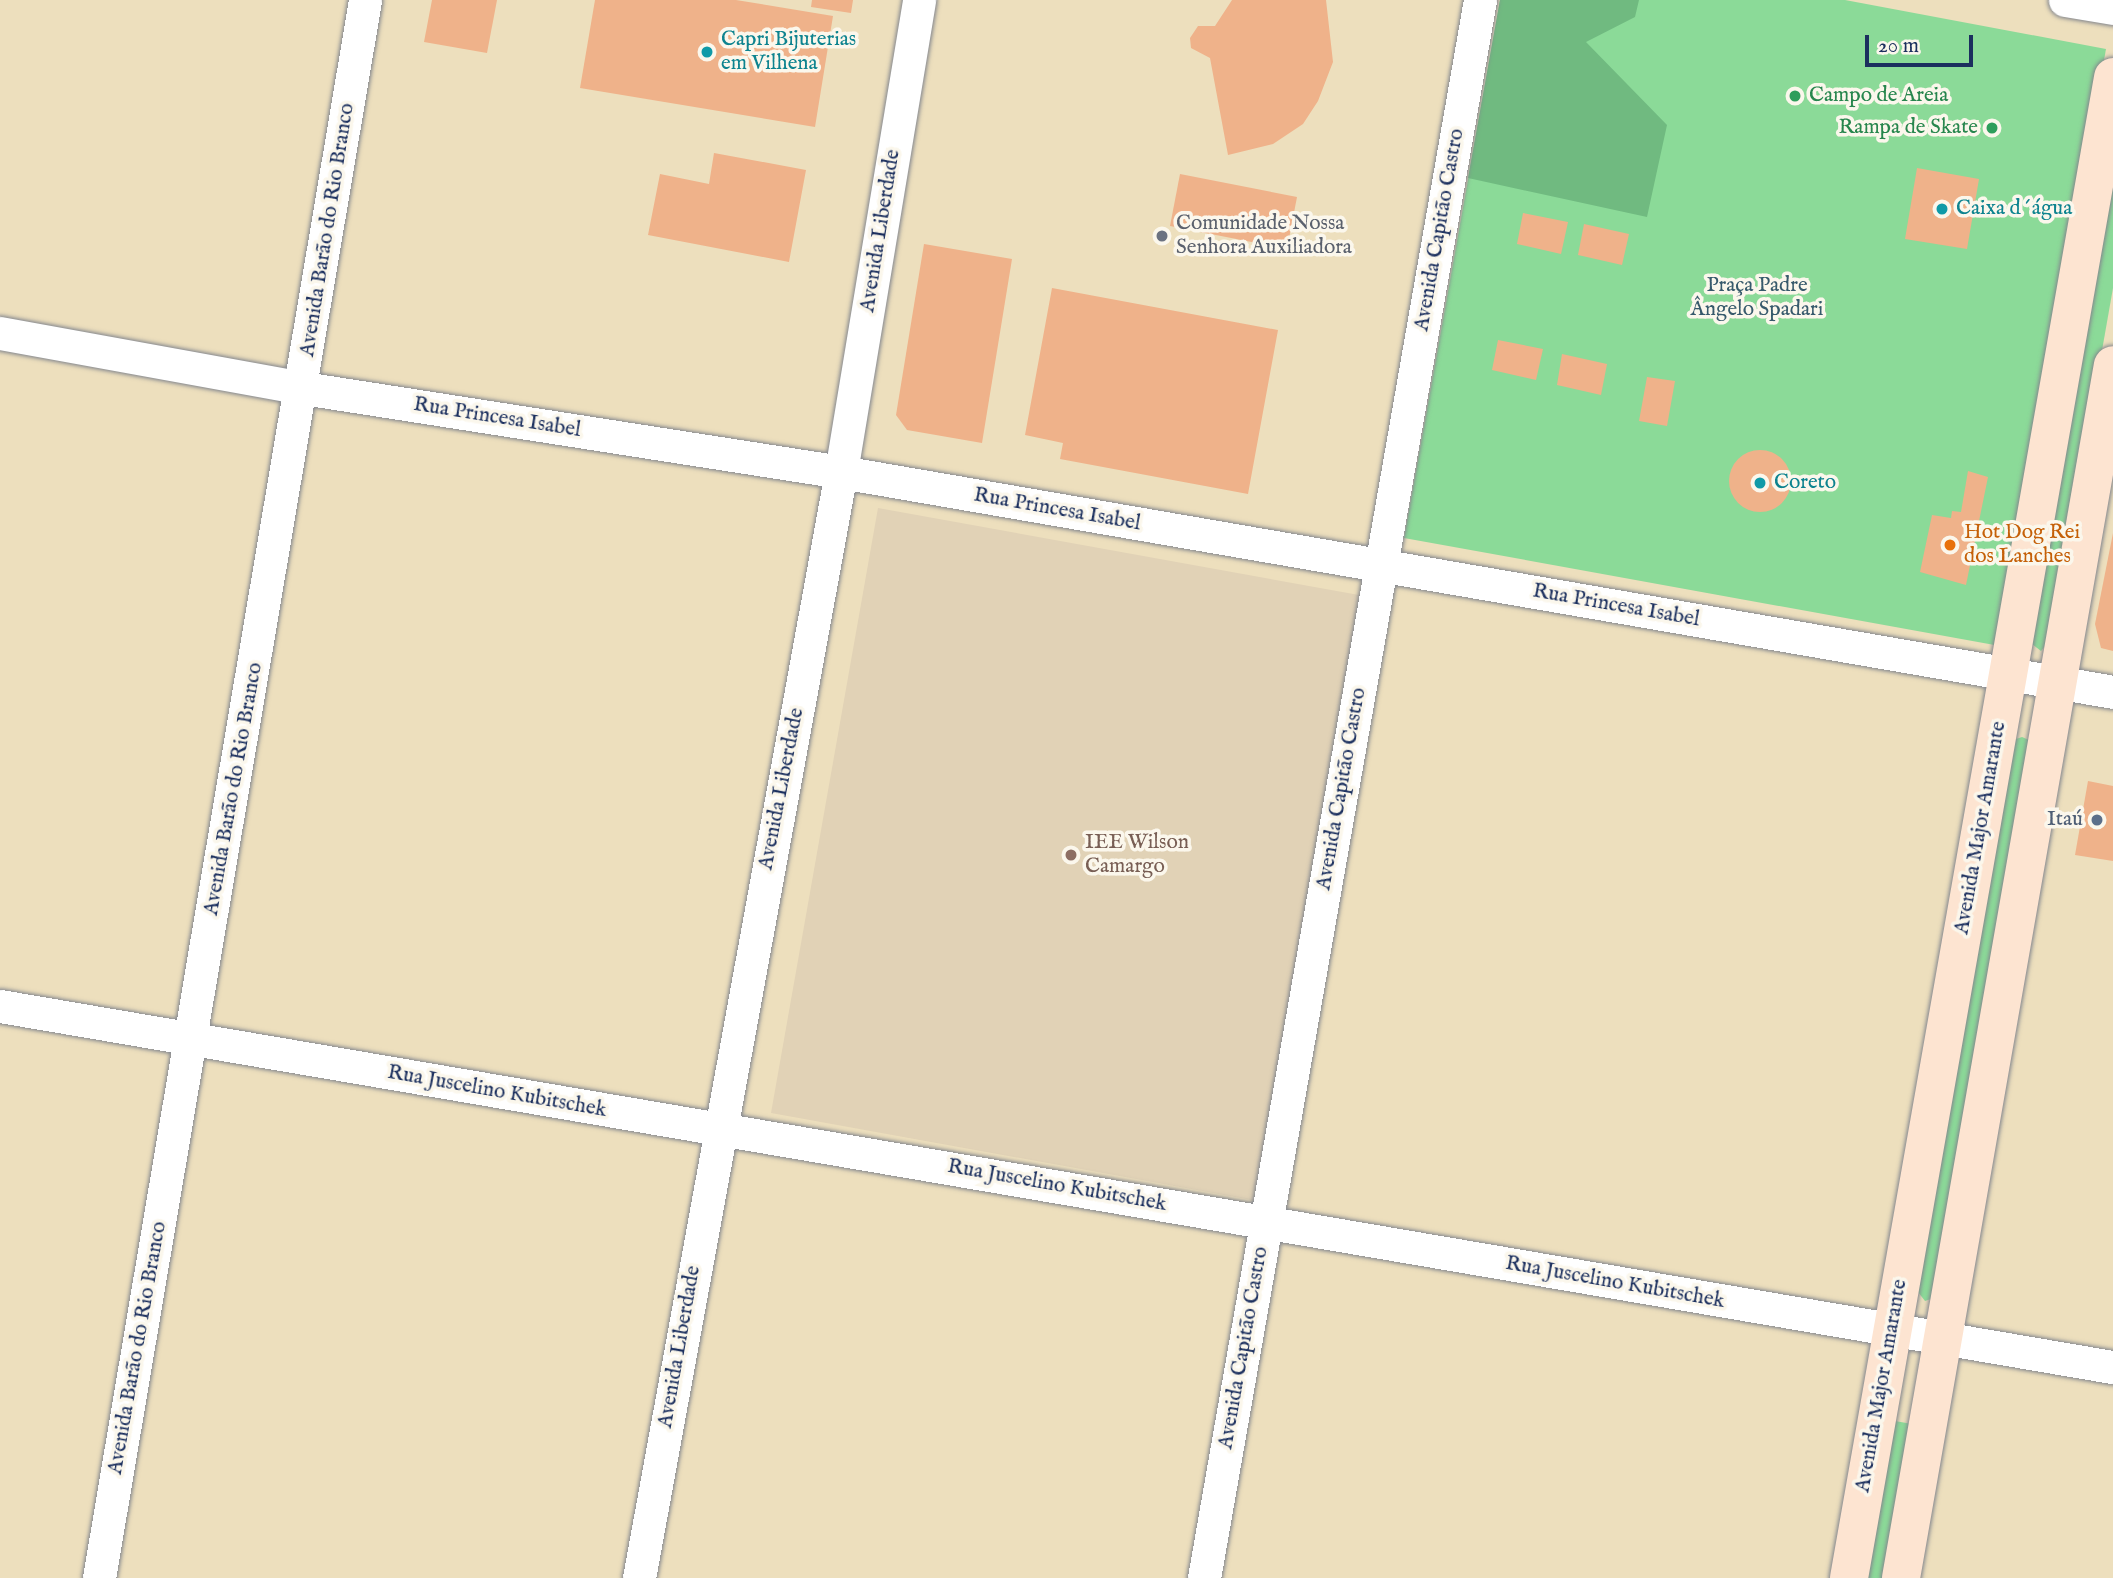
<!DOCTYPE html>
<html>
<head>
<meta charset="utf-8">
<style>
	body { margin:0 }
	#map { position:relative; width:2113px; height:1578px; overflow:hidden; background:#eddfbd; font-family:"IM FELL English",serif }
	div>[style] { position:absolute }
	[style*='--x'] { left:calc(var(--x)*1px); top:calc(var(--y)*1px); width:calc(var(--w)*1px); rotate:calc(var(--a)*1deg) }
	.built>* { inset:0; background:#e1d2b6 }
	.green>* { inset:0; background:#8bda98 }
	.forest>* { inset:0; background:#70ba80 }
	.building>* { inset:0; background:#efb28a }
	.round { border-radius:50% }
	.roads { filter:drop-shadow(0 0 2px #84878e) drop-shadow(0 0 2px #84878e) }
	.street>* { height:33px; margin:-16.5px; padding:0 16.5px; transform-origin:16.5px; border-radius:16.5px; background:#fff }
	.secondary>* { height:38px; margin:-19px; padding:0 19px; transform-origin:19px; border-radius:19px; background:#fde4d1 }
	.dots>* { width:19px; height:19px; translate:-50% -50%; box-sizing:border-box; border:4px solid #fbf7ec; border-radius:50% }
	span { translate:-50% -50%; white-space:nowrap; text-align:center; line-height:1.15; -webkit-text-stroke:7px #fbf7ec; paint-order:stroke }
	.culture-label { font-size:21px; color:#0d838f }
	.left { translate:0 -50%; text-align:left }
	.leisure-label { font-size:21px; color:#27864d }
	.right { translate:-100% -50%; text-align:right }
	.worship-label { font-size:21px; color:#5b616d }
	.street-label { font-size:21px; color:#1b2f5e }
	.park-label { font-size:21px; color:#375a6c }
	.food-label { font-size:21px; color:#c56008 }
	.service-label { font-size:21px; color:#4e5e75 }
	.education-label { font-size:21px; color:#785e54 }
	.scale { position:absolute; left:1865px; top:35px; width:108px; height:32px; box-sizing:border-box; border:4px solid #1b2f5e; border-top:0; padding-left:9px; font-size:21px; line-height:24px; white-space:nowrap; color:#1b2f5e; -webkit-text-stroke:5px #fbf7ec; paint-order:stroke }
</style>
</head>
<body>
<div id="map">
	<div class="built">
		<div style="clip-path:polygon(878px 508px,1370px 597px,1263px 1202px,771px 1113px)"></div>
	</div>
	<div class="green">
		<div style="clip-path:polygon(1500px 0,1845px 0,2106px 49px,2000px 646px,1404px 538px)"></div>
		<div style="clip-path:polygon(2113px 174px,2113px 288px,2079px 481px,2046px 645px,2041px 651px,2032px 644px)"></div>
		<div style="clip-path:polygon(2022px 737px,2029px 740px,1931px 1299px,1925px 1301px,1918px 1292px,2013px 740px)"></div>
		<div style="clip-path:polygon(1895px 1421px,1912px 1424px,1887px 1578px,1868px 1578px)"></div>
	</div>
	<div class="forest">
		<div style="clip-path:polygon(1500px 0,1639px 0,1635px 17px,1586px 42px,1667px 125px,1647px 217px,1468px 178px)"></div>
	</div>
	<div class="building">
		<div style="clip-path:polygon(432px 0,497px 0,487px 53px,424px 42px)"></div>
		<div style="clip-path:polygon(595px 0,736px 0,833px 16px,815px 127px,580px 88px)"></div>
		<div style="clip-path:polygon(812px 0,853px 0,851px 13px,811px 7px)"></div>
		<div style="clip-path:polygon(1232px 0,1326px 0,1333px 62px,1318px 101px,1303px 124px,1273px 144px,1228px 155px,1210px 58px,1191px 48px,1190px 38px,1198px 26px,1215px 26px)"></div>
		<div style="clip-path:polygon(714px 153px,806px 170px,789px 262px,648px 235px,660px 174px,709px 184px)"></div>
		<div style="clip-path:polygon(1917px 168px,1979px 179px,1967px 249px,1905px 239px)"></div>
		<div style="clip-path:polygon(1180px 174px,1297px 197px,1287px 249px,1170px 226px)"></div>
		<div style="clip-path:polygon(1523px 213px,1568px 222px,1561px 254px,1517px 244px)"></div>
		<div style="clip-path:polygon(1584px 224px,1629px 234px,1622px 265px,1578px 255px)"></div>
		<div style="clip-path:polygon(924px 244px,1012px 259px,982px 443px,907px 430px,896px 415px)"></div>
		<div style="clip-path:polygon(1052px 288px,1278px 330px,1248px 494px,1060px 459px,1063px 443px,1025px 435px)"></div>
		<div style="clip-path:polygon(1498px 340px,1543px 349px,1536px 380px,1492px 370px)"></div>
		<div style="clip-path:polygon(1562px 354px,1607px 364px,1601px 395px,1557px 385px)"></div>
		<div style="clip-path:polygon(1647px 377px,1675px 381px,1667px 426px,1639px 421px)"></div>
		<div class="round" style="left:1729px;top:450px;width:62px;height:62px"></div>
		<div style="clip-path:polygon(1968px 471px,1988px 477px,1966px 585px,1920px 572px,1932px 515px,1951px 518px,1952px 511px,1961px 512px)"></div>
		<div style="clip-path:polygon(2113px 533px,2113px 651px,2101px 648px,2095px 624px)"></div>
		<div style="clip-path:polygon(2088px 781px,2113px 786px,2113px 861px,2075px 855px)"></div>
	</div>
	<div class="roads">
		<div class="street">
			<div style="--x:2065;--y:0;--w:49;--a:9.5"></div>
			<div style="--x:0;--y:333;--w:308;--a:10.3"></div>
			<div style="--x:303;--y:388;--w:545;--a:8.87"></div>
			<div style="--x:841;--y:472;--w:1291;--a:9.81"></div>
			<div style="--x:0;--y:1006;--w:2144;--a:9.7"></div>
			<div style="--x:99;--y:1578;--w:1600;--a:-80.43"></div>
			<div style="--x:639;--y:1578;--w:1124;--a:-79.65"></div>
			<div style="--x:841;--y:472;--w:478;--a:-80.6"></div>
			<div style="--x:1204;--y:1578;--w:1602;--a:-80.08"></div>
		</div>
		<div class="secondary">
			<div style="--x:1849;--y:1578;--w:1524;--a:-80.02"></div>
			<div style="--x:1901;--y:1578;--w:1231;--a:-80.09"></div>
		</div>
	</div>
	<div class="dots">
		<div style="left:707px;top:52px;background:#0f9aa8"></div>
		<div style="left:1795px;top:96px;background:#2e9e5b"></div>
		<div style="left:1992px;top:128px;background:#2e9e5b"></div>
		<div style="left:1942px;top:209px;background:#0f9aa8"></div>
		<div style="left:1162px;top:236px;background:#6b7280"></div>
		<div style="left:1760px;top:483px;background:#0f9aa8"></div>
		<div style="left:1950px;top:545px;background:#e8710a"></div>
		<div style="left:2097px;top:820px;background:#5c6f8a"></div>
		<div style="left:1071px;top:855px;background:#8d6e63"></div>
	</div>
	<div class="culture-label">
		<span class="left" style="left:721px;top:52px">Capri Bijuterias<br>em Vilhena</span>
		<span class="left" style="left:1956px;top:209px">Caixa d´água</span>
		<span class="left" style="left:1774px;top:483px">Coreto</span>
	</div>
	<div class="leisure-label">
		<span class="left" style="left:1809px;top:96px">Campo de Areia</span>
		<span class="right" style="left:1978px;top:128px">Rampa de Skate</span>
	</div>
	<div class="worship-label">
		<span class="left" style="left:1176px;top:236px">Comunidade Nossa<br>Senhora Auxiliadora</span>
	</div>
	<div class="street-label">
		<span style="left:328px;top:230px;rotate:-81deg">Avenida Barão do Rio Branco</span>
		<span style="left:1440px;top:230px;rotate:-80deg">Avenida Capitão Castro</span>
		<span style="left:881px;top:231px;rotate:-81deg">Avenida Liberdade</span>
		<span style="left:497px;top:418px;rotate:9deg">Rua Princesa Isabel</span>
		<span style="left:1057px;top:510px;rotate:10deg">Rua Princesa Isabel</span>
		<span style="left:1616px;top:606px;rotate:10deg">Rua Princesa Isabel</span>
		<span style="left:234px;top:789px;rotate:-80deg">Avenida Barão do Rio Branco</span>
		<span style="left:782px;top:789px;rotate:-79deg">Avenida Liberdade</span>
		<span style="left:1342px;top:789px;rotate:-80deg">Avenida Capitão Castro</span>
		<span style="left:1981px;top:828px;rotate:-80deg">Avenida Major Amarante</span>
		<span style="left:497px;top:1092px;rotate:10deg">Rua Juscelino Kubitschek</span>
		<span style="left:1057px;top:1186px;rotate:10deg">Rua Juscelino Kubitschek</span>
		<span style="left:1615px;top:1283px;rotate:10deg">Rua Juscelino Kubitschek</span>
		<span style="left:680px;top:1347px;rotate:-80deg">Avenida Liberdade</span>
		<span style="left:138px;top:1348px;rotate:-80deg">Avenida Barão do Rio Branco</span>
		<span style="left:1244px;top:1348px;rotate:-80deg">Avenida Capitão Castro</span>
		<span style="left:1882px;top:1386px;rotate:-80deg">Avenida Major Amarante</span>
	</div>
	<div class="park-label">
		<span style="left:1757px;top:298px">Praça Padre<br>Ângelo Spadari</span>
	</div>
	<div class="food-label">
		<span class="left" style="left:1964px;top:545px">Hot Dog Rei<br>dos Lanches</span>
	</div>
	<div class="service-label">
		<span class="right" style="left:2083px;top:820px">Itaú</span>
	</div>
	<div class="education-label">
		<span class="left" style="left:1085px;top:855px">IEE Wilson<br>Camargo</span>
	</div>
	<div class="scale">20 m</div>
</div>
</body>
</html>
